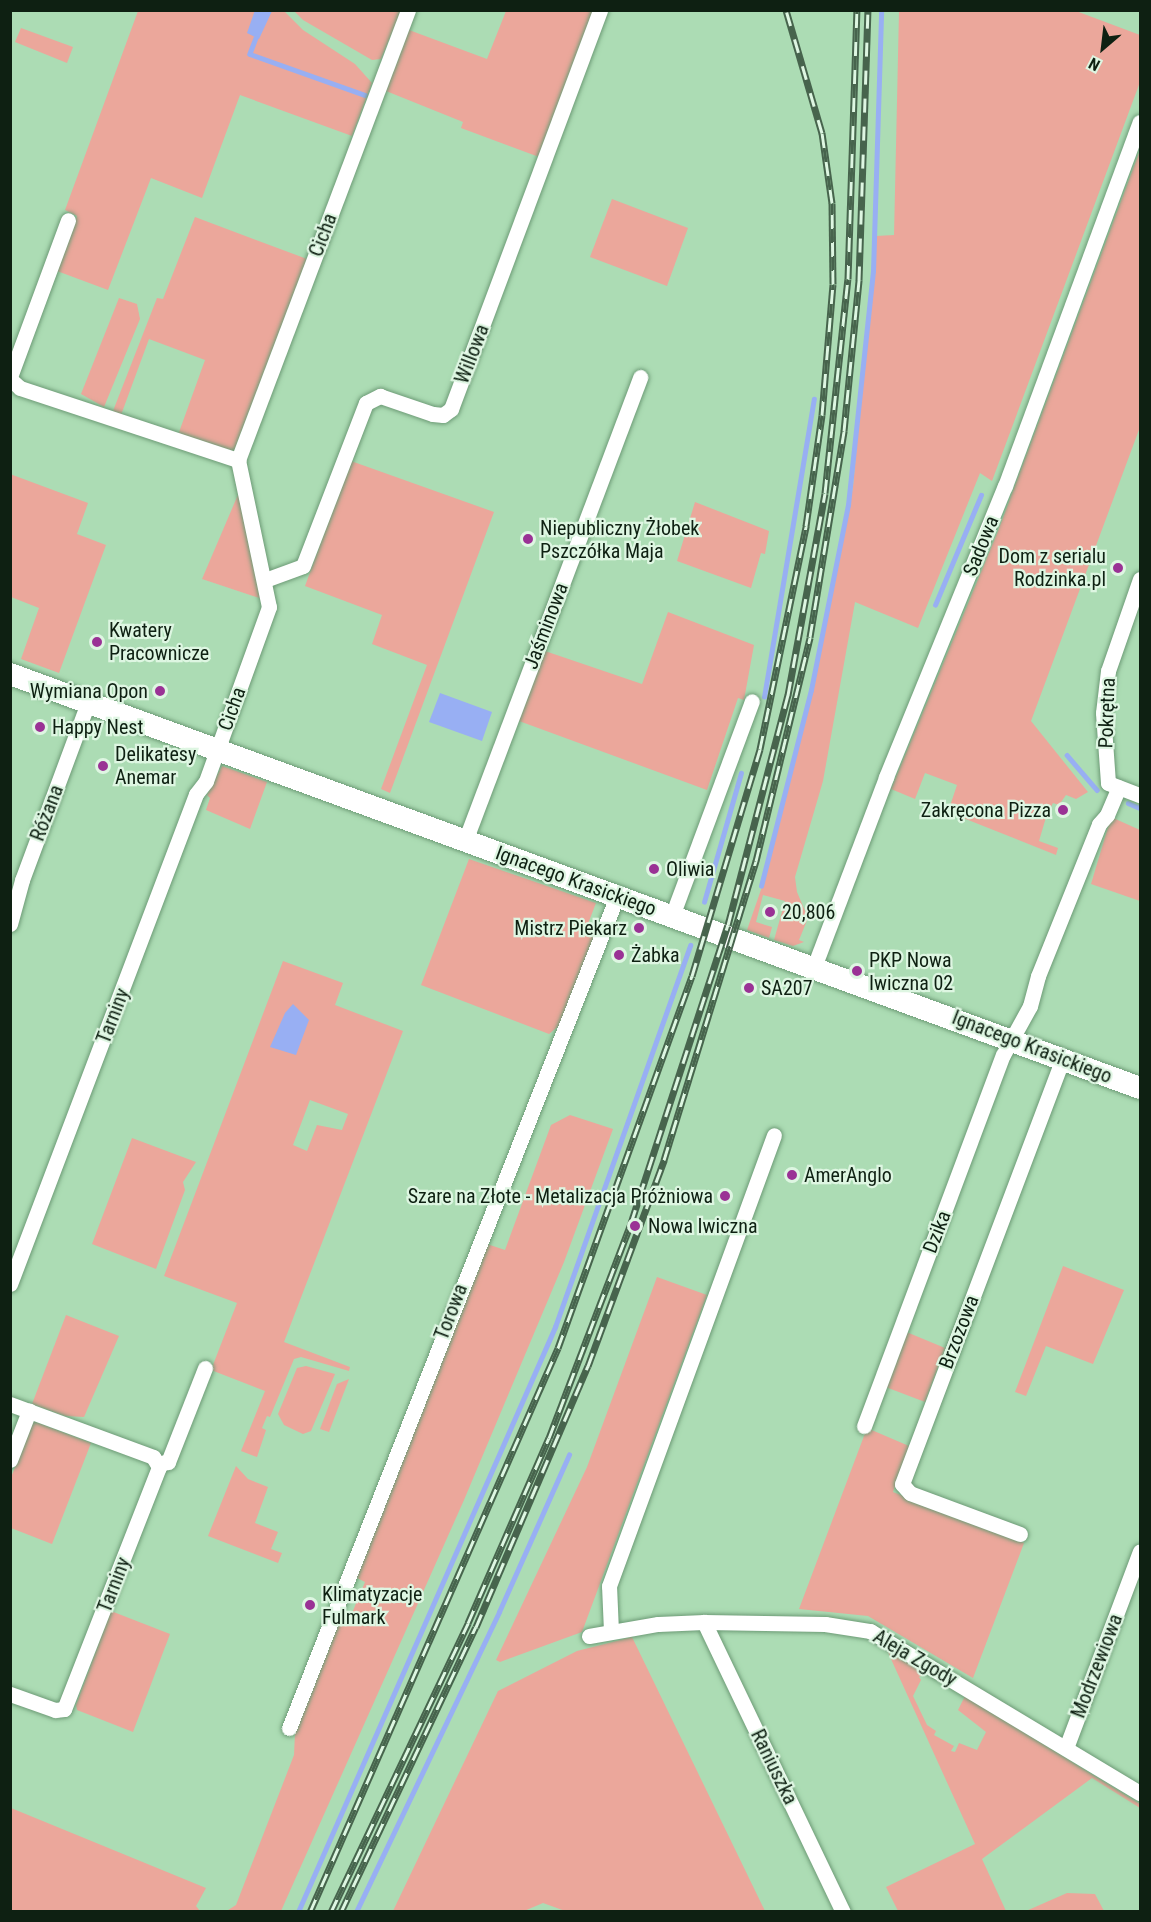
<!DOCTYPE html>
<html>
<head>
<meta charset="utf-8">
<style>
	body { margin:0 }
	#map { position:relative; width:1151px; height:1922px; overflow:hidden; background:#acdcb4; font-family:"Roboto Condensed",sans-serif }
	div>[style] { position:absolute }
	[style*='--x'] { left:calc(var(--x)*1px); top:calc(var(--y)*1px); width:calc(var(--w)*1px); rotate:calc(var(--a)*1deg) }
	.green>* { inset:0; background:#eba79b }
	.water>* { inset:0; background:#98aff3 }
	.stream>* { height:4.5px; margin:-2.25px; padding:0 2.25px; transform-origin:2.25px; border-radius:2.25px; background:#98aff3 }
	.roads { filter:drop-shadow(0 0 2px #6d9b76) drop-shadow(0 0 2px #6d9b76) }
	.street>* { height:15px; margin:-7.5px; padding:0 7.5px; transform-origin:7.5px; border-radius:7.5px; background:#fff }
	.secondary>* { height:22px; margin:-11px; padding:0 11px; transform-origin:11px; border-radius:11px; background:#fff }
	.rail>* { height:7px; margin-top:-3.5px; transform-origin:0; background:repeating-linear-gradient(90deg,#def6e2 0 14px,#47644d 0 28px); box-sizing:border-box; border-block:2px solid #47644d }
	.dots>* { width:16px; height:16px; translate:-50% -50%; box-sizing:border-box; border:3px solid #def6e2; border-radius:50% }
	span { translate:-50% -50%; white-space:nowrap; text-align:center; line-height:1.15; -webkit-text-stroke:4.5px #def6e2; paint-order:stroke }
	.street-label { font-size:20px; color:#0e2012 }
	.poi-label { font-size:20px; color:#0e2012 }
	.left { translate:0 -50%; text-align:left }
	.right { translate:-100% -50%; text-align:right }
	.frame { position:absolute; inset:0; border:12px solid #0e2012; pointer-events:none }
	.north { position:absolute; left:1073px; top:18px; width:60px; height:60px; -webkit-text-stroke:4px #def6e2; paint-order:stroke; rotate:208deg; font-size:16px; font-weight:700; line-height:24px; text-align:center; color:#0e2012 }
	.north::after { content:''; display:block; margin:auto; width:21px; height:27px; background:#0e2012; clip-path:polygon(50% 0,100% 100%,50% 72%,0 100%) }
</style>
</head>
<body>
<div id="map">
	<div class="green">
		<div style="clip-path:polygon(138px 11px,284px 11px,303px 30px,355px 64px,372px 83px,352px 136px,240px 95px,202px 198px,151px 178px,108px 290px,57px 271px,77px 216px,65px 210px)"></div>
		<div style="clip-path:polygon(294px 11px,401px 11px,381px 59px,372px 60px,303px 20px)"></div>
		<div style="clip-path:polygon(506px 11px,593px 11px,539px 157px,461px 128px,463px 122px,386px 91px,409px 30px,487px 59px)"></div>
		<div style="clip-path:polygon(899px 11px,1076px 11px,1140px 35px,1140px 82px,992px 481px,980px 473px,918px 628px,855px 602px,823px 781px,795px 877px,797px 892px,808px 918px,799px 940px,804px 942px,793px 946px,774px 940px,785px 901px,763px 895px,756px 922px,772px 927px,769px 938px,747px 930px,764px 881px,809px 708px,853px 487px,876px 236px,894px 235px)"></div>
		<div style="clip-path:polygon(21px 28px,73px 47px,67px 63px,15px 42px)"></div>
		<div style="clip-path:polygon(1140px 150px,1140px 427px,1031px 721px,1088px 792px,1076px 799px,1066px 795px,1059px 805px,1053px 803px,1047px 814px,1039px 841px,1058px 848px,1056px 855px,948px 812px,957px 785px,925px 773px,915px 799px,891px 789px,998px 531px)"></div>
		<div style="clip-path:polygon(612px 199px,688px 228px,667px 286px,590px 257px)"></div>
		<div style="clip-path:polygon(195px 217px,307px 259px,234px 451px,178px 435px,205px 360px,149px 339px,121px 415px,113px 411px,157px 298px,163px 299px)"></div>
		<div style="clip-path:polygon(119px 298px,137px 304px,140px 319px,104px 407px,81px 394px)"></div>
		<div style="clip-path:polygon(351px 461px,494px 512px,390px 793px,381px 789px,427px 665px,372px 644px,382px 615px,305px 586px)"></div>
		<div style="clip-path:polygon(10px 474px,88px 503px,77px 534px,106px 545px,59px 673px,21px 659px,39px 608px,11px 597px)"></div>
		<div style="clip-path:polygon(240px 490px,262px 599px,202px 579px)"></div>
		<div style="clip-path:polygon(695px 502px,769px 531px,765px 554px,761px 553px,751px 588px,677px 561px)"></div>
		<div style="clip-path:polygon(668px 612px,754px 645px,744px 700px,738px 698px,707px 790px,519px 721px,545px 651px,642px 684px)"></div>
		<div style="clip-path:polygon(222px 766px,267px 782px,250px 829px,206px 810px,210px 798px,207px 795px)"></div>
		<div style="clip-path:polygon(1111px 817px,1140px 830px,1140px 901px,1091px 884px)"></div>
		<div style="clip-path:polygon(469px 859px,596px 903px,586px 929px,596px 933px,560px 1025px,549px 1034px,421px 985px)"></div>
		<div style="clip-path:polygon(evenodd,283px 961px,343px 983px,335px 1005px,403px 1031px,284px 1342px,350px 1367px,349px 1371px,301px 1357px,294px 1359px,270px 1417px,267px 1416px,262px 1428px,266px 1430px,257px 1457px,241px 1451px,265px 1391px,211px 1370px,237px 1303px,164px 1276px,283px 961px,310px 1100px,348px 1114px,342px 1130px,317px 1125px,307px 1151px,293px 1145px,310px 1100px)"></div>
		<div style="clip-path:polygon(570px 1115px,613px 1129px,564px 1262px,464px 1500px,281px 1911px,225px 1912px,236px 1905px,294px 1755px,295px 1733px,338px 1622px,347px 1625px,365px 1582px,355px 1577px,484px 1243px,505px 1250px,551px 1125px)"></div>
		<div style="clip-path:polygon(132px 1138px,196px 1162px,183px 1182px,185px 1190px,156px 1269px,92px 1244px)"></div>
		<div style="clip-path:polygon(1063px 1266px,1124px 1290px,1093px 1364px,1046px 1346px,1026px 1396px,1015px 1392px)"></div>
		<div style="clip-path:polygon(657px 1277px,707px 1295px,582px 1632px,500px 1662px,496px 1660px,587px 1467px)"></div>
		<div style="clip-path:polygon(66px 1315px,119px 1336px,84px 1417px,65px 1416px,32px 1404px)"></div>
		<div style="clip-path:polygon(904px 1331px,945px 1348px,925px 1402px,883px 1386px)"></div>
		<div style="clip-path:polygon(306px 1366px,335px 1374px,311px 1431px,303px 1434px,284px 1425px,278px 1414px,297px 1368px)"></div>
		<div style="clip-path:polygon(349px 1379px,329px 1432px,320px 1429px,337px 1384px)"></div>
		<div style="clip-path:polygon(33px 1421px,91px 1443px,52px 1544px,11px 1528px,10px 1480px)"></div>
		<div style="clip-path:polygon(867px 1428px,909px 1446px,893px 1492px,1024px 1543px,973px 1678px,868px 1616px,799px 1609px)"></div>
		<div style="clip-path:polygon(236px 1466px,248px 1479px,268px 1487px,255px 1523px,278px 1532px,271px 1549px,282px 1553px,278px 1563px,208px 1536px)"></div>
		<div style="clip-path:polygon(111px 1611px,170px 1634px,133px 1732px,77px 1710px,76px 1705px)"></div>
		<div style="clip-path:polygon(632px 1637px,765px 1911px,568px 1912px,543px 1903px,524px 1911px,393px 1911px,498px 1691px,577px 1651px)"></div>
		<div style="clip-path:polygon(886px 1648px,927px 1673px,919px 1677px,921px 1680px,913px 1696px,927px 1725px,936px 1731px,934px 1735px,954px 1746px,951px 1751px,955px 1752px,959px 1743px,977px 1750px,986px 1732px,958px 1710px,965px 1696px,1140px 1804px,1140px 1808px,1092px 1778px,982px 1859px,1006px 1911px,898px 1911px,886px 1887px,975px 1844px)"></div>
		<div style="clip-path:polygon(11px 1808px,206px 1888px,196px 1906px,200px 1911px,11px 1911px)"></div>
		<div style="clip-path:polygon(1067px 1893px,1095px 1894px,1104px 1911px,1026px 1911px)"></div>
	</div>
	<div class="water">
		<div style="clip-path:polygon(255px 10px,272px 11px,259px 39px,247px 33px)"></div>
		<div style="clip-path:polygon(440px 693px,492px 712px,482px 741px,429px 722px)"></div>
		<div style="clip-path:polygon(293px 1004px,309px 1020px,296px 1055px,270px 1047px,285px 1013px)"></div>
	</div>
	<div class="stream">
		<div style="--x:256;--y:38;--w:17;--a:111"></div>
		<div style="--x:250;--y:54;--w:122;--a:19.6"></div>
		<div style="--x:935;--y:605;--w:119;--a:-67.3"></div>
		<div style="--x:764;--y:697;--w:302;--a:-80.5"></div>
		<div style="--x:1067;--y:755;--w:46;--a:49.4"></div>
		<div style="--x:1128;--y:803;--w:13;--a:23"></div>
		<div style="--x:761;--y:886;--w:202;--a:-75.7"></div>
		<div style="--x:811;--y:690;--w:189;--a:-78.7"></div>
		<div style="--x:848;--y:505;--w:235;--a:-83.9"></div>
		<div style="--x:873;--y:271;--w:261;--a:-88.2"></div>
		<div style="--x:704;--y:902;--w:134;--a:-74"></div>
		<div style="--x:298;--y:1912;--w:639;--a:-66.28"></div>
		<div style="--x:555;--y:1327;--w:405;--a:-70.5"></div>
		<div style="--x:356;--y:1912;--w:332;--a:-64.5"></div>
		<div style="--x:499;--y:1612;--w:172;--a:-66"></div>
	</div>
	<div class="roads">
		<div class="street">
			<div style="--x:10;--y:377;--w:167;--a:-69.7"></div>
			<div style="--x:10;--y:379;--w:13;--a:42"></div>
			<div style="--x:20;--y:388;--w:230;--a:18.3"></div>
			<div style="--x:1140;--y:579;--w:97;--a:109.2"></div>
			<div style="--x:1108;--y:671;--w:42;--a:96.8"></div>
			<div style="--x:1103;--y:713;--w:70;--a:85.9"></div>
			<div style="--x:1108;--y:783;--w:34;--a:21"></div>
			<div style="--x:265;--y:580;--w:40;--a:-20.2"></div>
			<div style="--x:303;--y:566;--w:175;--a:-68.9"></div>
			<div style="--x:366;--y:403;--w:16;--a:-27"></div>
			<div style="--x:380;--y:396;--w:56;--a:18.8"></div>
			<div style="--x:433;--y:414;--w:10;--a:6"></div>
			<div style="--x:443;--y:415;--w:10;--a:-37"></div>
			<div style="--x:451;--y:409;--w:426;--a:-69.5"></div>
			<div style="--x:465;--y:841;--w:496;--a:-69.3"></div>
			<div style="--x:672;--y:916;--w:229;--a:-69.6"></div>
			<div style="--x:10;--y:924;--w:46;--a:-74.7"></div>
			<div style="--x:22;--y:880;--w:189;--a:-69.6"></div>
			<div style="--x:814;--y:967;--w:203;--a:-69.2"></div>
			<div style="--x:886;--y:777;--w:314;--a:-67.8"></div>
			<div style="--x:1005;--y:486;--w:388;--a:-69.7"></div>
			<div style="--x:10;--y:1284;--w:524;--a:-69.21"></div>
			<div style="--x:196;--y:794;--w:16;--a:-52"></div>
			<div style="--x:206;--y:781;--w:185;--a:-70.1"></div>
			<div style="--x:269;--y:607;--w:150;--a:-101.9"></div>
			<div style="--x:238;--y:460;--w:481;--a:-69.3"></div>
			<div style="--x:10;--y:1404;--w:153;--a:20.3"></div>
			<div style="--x:153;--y:1457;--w:12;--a:59"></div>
			<div style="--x:159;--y:1467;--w:260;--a:111.4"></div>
			<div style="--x:64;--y:1709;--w:9;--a:174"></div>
			<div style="--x:55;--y:1710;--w:48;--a:-160.4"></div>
			<div style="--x:864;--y:1426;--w:396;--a:-69.5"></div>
			<div style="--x:1003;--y:1055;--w:56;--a:-61.1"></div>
			<div style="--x:1030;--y:1006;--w:31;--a:-75"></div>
			<div style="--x:1038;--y:976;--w:164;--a:-68.1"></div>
			<div style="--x:1099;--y:824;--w:12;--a:-48"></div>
			<div style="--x:1107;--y:815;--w:30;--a:-67"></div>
			<div style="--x:10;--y:1460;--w:53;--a:-68.8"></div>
			<div style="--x:159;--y:1463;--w:9;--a:-6"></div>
			<div style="--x:168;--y:1462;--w:101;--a:-68.5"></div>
			<div style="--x:1020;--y:1534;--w:117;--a:-159.6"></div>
			<div style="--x:910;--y:1493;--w:12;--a:-132"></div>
			<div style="--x:902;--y:1484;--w:454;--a:-69.3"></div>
			<div style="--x:704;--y:1622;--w:322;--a:64.4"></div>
			<div style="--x:611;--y:1631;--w:45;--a:-92.5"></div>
			<div style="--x:609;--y:1586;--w:480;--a:-69.9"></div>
			<div style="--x:589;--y:1636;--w:70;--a:-9.9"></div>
			<div style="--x:658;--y:1624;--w:46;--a:-2.5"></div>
			<div style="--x:704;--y:1622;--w:121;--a:0.9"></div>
			<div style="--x:825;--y:1624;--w:46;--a:8.8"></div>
			<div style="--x:870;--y:1631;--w:315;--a:31"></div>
			<div style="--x:289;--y:1728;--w:894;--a:-68.48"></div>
			<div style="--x:1066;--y:1748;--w:210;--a:-69.4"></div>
		</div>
		<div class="secondary">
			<div style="--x:10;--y:674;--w:1203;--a:20.12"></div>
		</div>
	</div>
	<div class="rail">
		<div style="--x:310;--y:1912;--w:616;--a:-66.26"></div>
		<div style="--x:558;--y:1348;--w:395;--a:-70.2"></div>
		<div style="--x:692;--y:976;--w:237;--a:-73.3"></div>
		<div style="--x:760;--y:749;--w:228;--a:-78.3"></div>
		<div style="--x:806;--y:526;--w:112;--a:-81.8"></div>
		<div style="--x:822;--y:415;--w:131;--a:-85.2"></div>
		<div style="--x:833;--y:284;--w:81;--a:-90.7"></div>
		<div style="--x:832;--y:203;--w:71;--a:-98.1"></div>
		<div style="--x:822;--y:133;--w:128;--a:-106.3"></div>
		<div style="--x:331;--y:1912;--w:320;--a:-64.6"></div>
		<div style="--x:468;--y:1623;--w:202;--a:-66.4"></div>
		<div style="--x:549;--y:1438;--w:230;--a:-69.1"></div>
		<div style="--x:631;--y:1223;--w:313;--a:-72"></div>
		<div style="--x:728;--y:925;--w:238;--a:-75.4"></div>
		<div style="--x:788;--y:695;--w:205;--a:-79.6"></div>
		<div style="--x:825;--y:493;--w:215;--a:-83.9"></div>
		<div style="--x:848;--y:279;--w:269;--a:-88.1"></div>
		<div style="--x:341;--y:1912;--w:315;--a:-64.7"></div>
		<div style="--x:476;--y:1627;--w:284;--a:-66.8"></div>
		<div style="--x:588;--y:1366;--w:220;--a:-69.7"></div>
		<div style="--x:664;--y:1160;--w:313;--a:-72.9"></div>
		<div style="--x:756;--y:861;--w:230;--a:-76.4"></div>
		<div style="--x:810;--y:637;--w:209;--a:-80.6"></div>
		<div style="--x:844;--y:431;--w:152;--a:-84.3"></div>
		<div style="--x:859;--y:280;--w:270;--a:-88.1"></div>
	</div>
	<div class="dots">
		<div style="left:528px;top:539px;background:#9a3295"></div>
		<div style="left:1118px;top:568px;background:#9a3295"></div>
		<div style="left:97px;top:642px;background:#9a3295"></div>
		<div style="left:160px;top:691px;background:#9a3295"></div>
		<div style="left:40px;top:727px;background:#9a3295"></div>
		<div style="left:103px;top:766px;background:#9a3295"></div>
		<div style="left:1063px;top:810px;background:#9a3295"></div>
		<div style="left:654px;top:869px;background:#9a3295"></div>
		<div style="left:770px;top:912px;background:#9a3295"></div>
		<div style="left:639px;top:928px;background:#9a3295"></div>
		<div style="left:619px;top:955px;background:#9a3295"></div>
		<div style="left:857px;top:971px;background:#9a3295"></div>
		<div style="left:749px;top:988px;background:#9a3295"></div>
		<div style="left:792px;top:1175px;background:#9a3295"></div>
		<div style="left:725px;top:1196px;background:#9a3295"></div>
		<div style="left:635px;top:1226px;background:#9a3295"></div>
		<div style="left:310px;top:1605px;background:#9a3295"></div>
	</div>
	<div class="street-label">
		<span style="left:323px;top:235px;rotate:-69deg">Cicha</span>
		<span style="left:472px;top:354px;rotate:-69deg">Willowa</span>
		<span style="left:981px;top:546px;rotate:-68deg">Sadowa</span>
		<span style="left:546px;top:626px;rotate:-69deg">Jaśminowa</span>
		<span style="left:232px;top:709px;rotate:-70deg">Cicha</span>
		<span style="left:1107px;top:713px;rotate:-88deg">Pokrętna</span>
		<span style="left:47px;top:813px;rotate:-69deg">Różana</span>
		<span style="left:576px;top:881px;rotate:20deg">Ignacego Krasickiego</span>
		<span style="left:113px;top:1016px;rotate:-69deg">Tarniny</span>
		<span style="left:1032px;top:1047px;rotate:21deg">Ignacego Krasickiego</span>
		<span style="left:937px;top:1232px;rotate:-69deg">Dzika</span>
		<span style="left:451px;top:1312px;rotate:-69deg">Torowa</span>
		<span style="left:959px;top:1332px;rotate:-69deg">Brzozowa</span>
		<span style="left:114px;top:1585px;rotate:-69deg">Tarniny</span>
		<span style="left:915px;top:1658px;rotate:30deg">Aleja Zgody</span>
		<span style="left:1097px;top:1666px;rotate:-69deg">Modrzewiowa</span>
		<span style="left:774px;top:1767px;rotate:64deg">Raniuszka</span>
	</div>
	<div class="poi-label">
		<span class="left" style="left:540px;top:540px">Niepubliczny Żłobek<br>Pszczółka Maja</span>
		<span class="right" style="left:1106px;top:568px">Dom z serialu<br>Rodzinka.pl</span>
		<span class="left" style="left:109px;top:642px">Kwatery<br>Pracownicze</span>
		<span class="right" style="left:148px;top:691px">Wymiana Opon</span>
		<span class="left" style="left:52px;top:727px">Happy Nest</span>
		<span class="left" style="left:115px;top:766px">Delikatesy<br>Anemar</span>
		<span class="right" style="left:1051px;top:810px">Zakręcona Pizza</span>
		<span class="left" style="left:666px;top:869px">Oliwia</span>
		<span class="left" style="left:782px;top:912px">20,806</span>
		<span class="right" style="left:627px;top:928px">Mistrz Piekarz</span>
		<span class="left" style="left:631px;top:955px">Żabka</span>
		<span class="left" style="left:869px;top:972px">PKP Nowa<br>Iwiczna 02</span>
		<span class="left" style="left:761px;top:988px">SA207</span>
		<span class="left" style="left:804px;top:1175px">AmerAnglo</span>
		<span class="right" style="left:713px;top:1196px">Szare na Złote - Metalizacja Próżniowa</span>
		<span class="left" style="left:648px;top:1226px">Nowa Iwiczna</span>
		<span class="left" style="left:322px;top:1606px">Klimatyzacje<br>Fulmark</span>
	</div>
	<div class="frame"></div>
	<div class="north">N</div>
</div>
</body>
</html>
